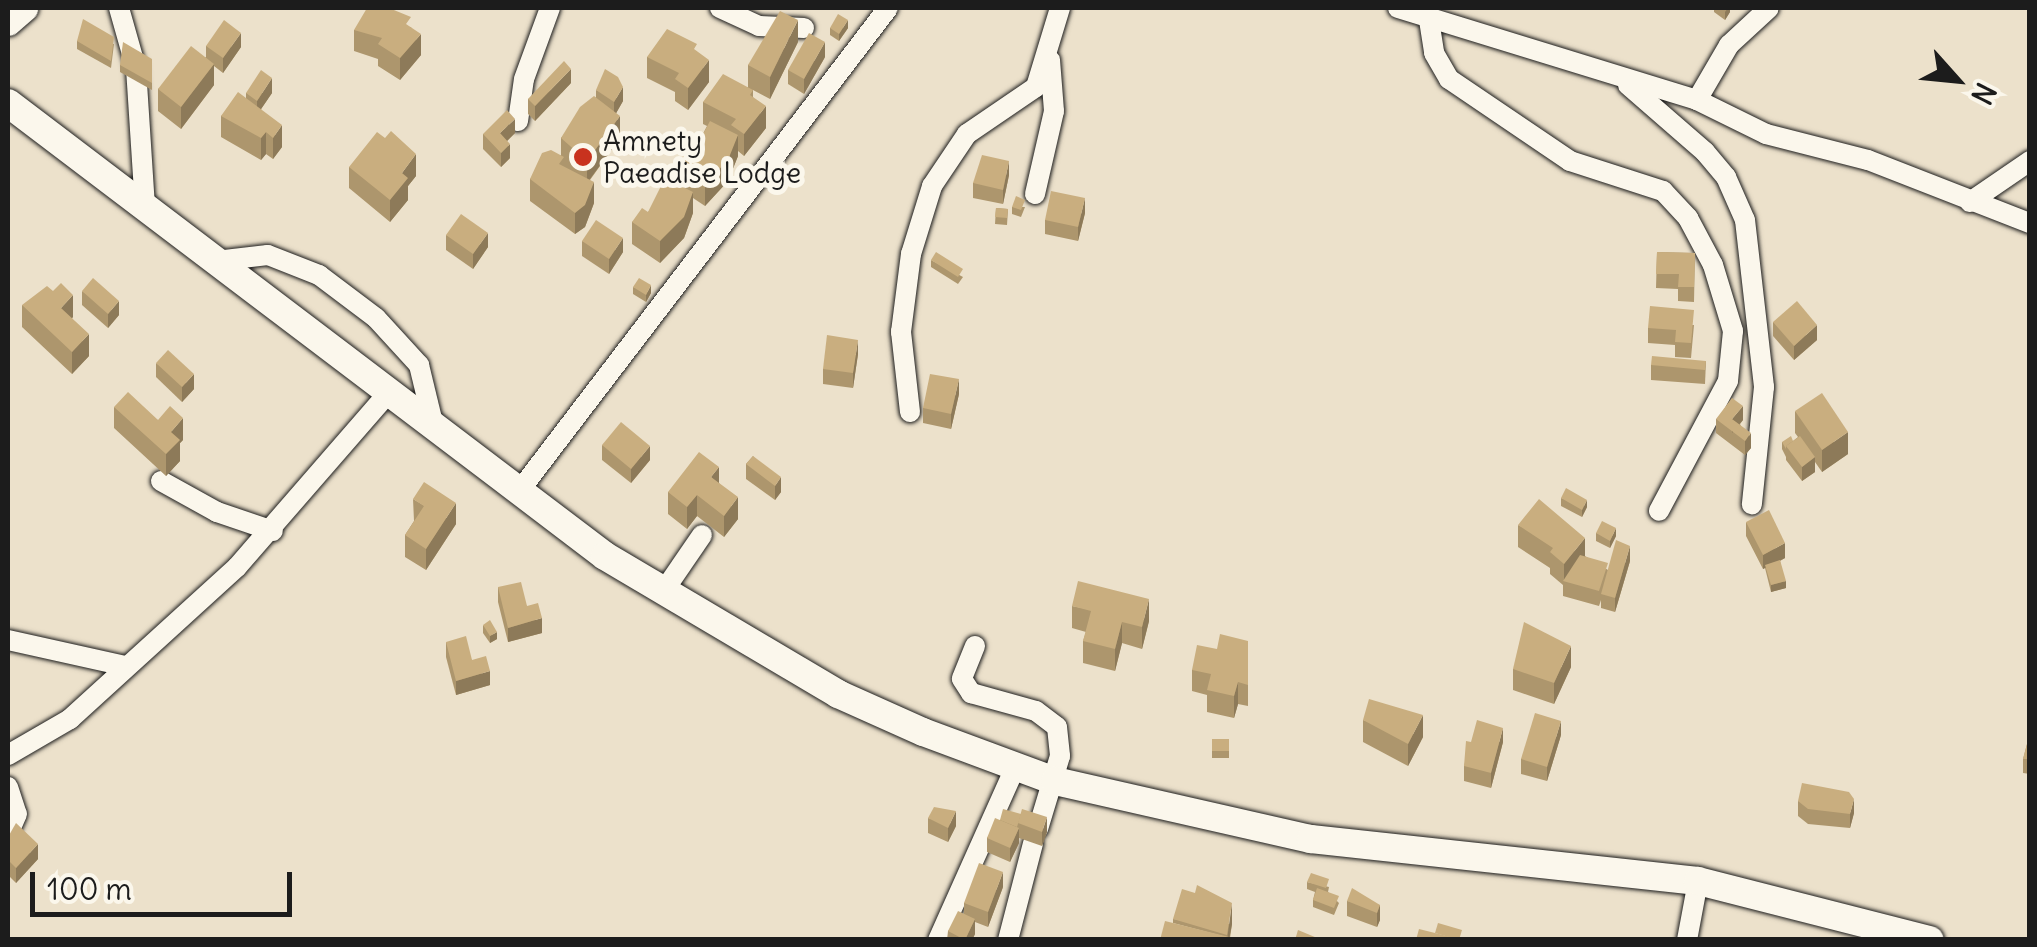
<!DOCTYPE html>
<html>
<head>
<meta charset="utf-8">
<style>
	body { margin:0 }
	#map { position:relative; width:2037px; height:947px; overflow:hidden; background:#ece1cb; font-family:Delius,sans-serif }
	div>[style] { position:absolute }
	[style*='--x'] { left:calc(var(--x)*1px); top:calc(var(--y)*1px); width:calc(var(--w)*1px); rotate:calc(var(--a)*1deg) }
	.roads { filter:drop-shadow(0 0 2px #1c1c1c) drop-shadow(0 0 2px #1c1c1c) }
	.minor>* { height:20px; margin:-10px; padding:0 10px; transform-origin:10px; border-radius:10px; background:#fbf7ec }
	.major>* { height:25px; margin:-12.5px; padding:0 12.5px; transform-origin:12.5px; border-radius:12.5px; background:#fbf7ec }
	.highway>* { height:28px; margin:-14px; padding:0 14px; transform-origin:14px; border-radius:14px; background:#fbf7ec }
	.wall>* { inset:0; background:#ad966d }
	.shaded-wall>* { inset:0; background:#8d7a59 }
	.building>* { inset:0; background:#c9ae7f }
	.dots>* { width:28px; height:28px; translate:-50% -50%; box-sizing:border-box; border:5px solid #fbf7ec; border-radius:50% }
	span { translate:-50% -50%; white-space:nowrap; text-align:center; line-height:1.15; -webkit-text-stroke:10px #fbf7ec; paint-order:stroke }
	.poi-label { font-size:28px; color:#1c1c1c }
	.left { translate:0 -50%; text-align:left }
	.frame { position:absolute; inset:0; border:10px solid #1c1c1c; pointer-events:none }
	.north { position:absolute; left:1907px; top:30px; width:100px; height:100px; -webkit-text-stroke:8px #fbf7ec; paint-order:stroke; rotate:117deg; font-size:28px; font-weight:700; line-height:40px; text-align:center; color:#1c1c1c }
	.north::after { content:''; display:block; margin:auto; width:35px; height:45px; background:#1c1c1c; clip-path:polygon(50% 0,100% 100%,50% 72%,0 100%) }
	.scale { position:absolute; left:30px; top:872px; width:262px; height:45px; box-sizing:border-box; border:5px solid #1c1c1c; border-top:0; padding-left:12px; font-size:30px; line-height:35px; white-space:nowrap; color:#1c1c1c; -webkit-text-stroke:8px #fbf7ec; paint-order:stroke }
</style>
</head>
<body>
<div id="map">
	<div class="roads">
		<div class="minor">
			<div style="--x:119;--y:8;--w:62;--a:74.2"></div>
			<div style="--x:136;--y:68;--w:139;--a:86.3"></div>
			<div style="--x:720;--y:8;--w:43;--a:24.8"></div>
			<div style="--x:759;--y:26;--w:45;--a:2.5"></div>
			<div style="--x:1398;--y:8;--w:313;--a:17.1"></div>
			<div style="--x:1697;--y:100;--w:77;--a:26.2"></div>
			<div style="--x:1766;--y:134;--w:105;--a:14.3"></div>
			<div style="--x:1868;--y:160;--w:174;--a:21.3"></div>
			<div style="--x:1429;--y:20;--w:33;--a:81"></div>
			<div style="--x:1434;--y:53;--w:30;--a:60"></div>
			<div style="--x:1449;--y:79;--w:146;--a:34.1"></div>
			<div style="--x:1570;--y:161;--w:98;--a:17.9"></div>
			<div style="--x:1663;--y:191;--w:37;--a:47"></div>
			<div style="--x:1688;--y:218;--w:53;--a:62"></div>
			<div style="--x:1713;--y:265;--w:69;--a:73.1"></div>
			<div style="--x:1733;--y:331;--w:50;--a:95.7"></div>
			<div style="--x:1728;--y:381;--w:147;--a:118"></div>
			<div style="--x:1628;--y:85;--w:102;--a:41"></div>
			<div style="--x:1705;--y:152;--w:33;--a:50"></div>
			<div style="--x:1726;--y:177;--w:47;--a:66.2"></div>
			<div style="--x:1745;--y:220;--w:168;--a:83.5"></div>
			<div style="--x:1764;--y:387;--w:118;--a:95.9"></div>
			<div style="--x:1697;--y:100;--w:64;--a:-59.8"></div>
			<div style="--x:1729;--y:45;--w:54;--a:-42.8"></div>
			<div style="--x:518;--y:121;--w:42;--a:-81.9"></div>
			<div style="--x:524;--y:79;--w:76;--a:-69.9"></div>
			<div style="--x:1035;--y:194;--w:85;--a:-77.1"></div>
			<div style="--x:1054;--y:111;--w:51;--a:-94.5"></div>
			<div style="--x:1970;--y:202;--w:73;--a:-34.3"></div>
			<div style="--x:216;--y:261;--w:52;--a:-6.6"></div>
			<div style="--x:268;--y:255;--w:55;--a:21.4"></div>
			<div style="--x:319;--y:275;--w:71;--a:37"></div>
			<div style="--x:376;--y:318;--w:64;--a:47.5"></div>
			<div style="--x:419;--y:365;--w:60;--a:76.4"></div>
			<div style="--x:910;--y:412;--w:81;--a:-96.4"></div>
			<div style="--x:901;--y:332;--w:79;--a:-82.7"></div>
			<div style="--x:911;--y:254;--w:71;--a:-72.8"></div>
			<div style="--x:932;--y:186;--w:63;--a:-56.1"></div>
			<div style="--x:967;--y:134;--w:83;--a:-34.3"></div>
			<div style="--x:1036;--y:87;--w:83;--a:-73.1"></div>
			<div style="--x:161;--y:481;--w:64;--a:29"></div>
			<div style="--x:217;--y:512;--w:59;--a:18.7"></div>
			<div style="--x:520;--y:490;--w:606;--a:-52.64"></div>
			<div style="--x:663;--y:592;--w:69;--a:-55.6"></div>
			<div style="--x:8;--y:640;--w:120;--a:12.5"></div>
			<div style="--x:975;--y:646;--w:35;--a:112"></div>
			<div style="--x:962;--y:679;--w:17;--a:57"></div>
			<div style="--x:971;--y:693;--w:67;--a:15.5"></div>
			<div style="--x:1036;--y:711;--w:26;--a:37"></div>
			<div style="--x:1057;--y:727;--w:29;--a:84"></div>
			<div style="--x:1060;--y:756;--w:76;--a:106.8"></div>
			<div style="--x:8;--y:755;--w:72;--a:-30.1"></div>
			<div style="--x:70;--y:719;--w:226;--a:-42.3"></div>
			<div style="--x:237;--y:567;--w:233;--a:-49"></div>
			<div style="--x:8;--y:787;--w:28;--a:72"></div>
			<div style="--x:17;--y:814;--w:22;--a:114"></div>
			<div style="--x:938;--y:940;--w:191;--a:-65.9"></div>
			<div style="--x:1008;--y:940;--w:100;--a:-75.5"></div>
			<div style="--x:1687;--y:940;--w:60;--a:-79.4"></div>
		</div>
		<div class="major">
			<div style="--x:8;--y:23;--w:23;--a:-41"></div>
		</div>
		<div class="highway">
			<div style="--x:8;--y:103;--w:749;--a:37.19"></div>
			<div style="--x:605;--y:556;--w:271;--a:30.6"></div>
			<div style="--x:838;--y:694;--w:93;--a:24.1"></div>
			<div style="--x:923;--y:732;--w:141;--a:20.4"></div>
			<div style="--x:1055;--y:781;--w:262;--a:12.8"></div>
			<div style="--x:1311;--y:839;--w:389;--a:6.2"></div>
			<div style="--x:1698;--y:881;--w:239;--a:14.3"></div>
		</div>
	</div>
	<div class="wall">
		<div style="clip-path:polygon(1714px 8px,1730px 8px,1730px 12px,1725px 20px,1714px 12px)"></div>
		<div style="clip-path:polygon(411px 27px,421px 55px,400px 80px,378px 66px,378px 59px,354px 51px,354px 30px)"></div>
		<div style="clip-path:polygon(830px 28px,848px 28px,839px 41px,830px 35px)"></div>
		<div style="clip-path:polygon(77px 41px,114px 44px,111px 68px,77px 49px)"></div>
		<div style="clip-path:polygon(798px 42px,770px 99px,753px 90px,753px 97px,766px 128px,744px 156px,738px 151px,738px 156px,728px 181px,705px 206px,693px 198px,693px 213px,684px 238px,660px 263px,632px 244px,632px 222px,648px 212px,677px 184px,677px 165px,692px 155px,707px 126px,703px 124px,703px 102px,748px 87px,748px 65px)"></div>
		<div style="clip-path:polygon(206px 46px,241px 47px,223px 73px,214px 66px,214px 85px,181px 129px,158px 111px,158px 89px,206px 57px)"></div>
		<div style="clip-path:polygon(697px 52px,709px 82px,688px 110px,675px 101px,675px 92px,647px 78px,647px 57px)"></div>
		<div style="clip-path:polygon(825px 57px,804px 94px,788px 84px,788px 70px)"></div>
		<div style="clip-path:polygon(152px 59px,152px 90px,120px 72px,120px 65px)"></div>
		<div style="clip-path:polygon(571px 83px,535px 121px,528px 114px,528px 99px)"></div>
		<div style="clip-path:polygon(596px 90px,623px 101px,616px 113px,620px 138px,590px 180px,594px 203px,585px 227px,575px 234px,530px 201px,530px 179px,561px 155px,561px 138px,596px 97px)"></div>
		<div style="clip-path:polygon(246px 93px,272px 93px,261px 109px,282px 147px,273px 159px,266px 154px,261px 160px,221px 137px,221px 116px,246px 98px)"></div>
		<div style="clip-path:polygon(515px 133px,507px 141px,510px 158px,501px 167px,483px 149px,483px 134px)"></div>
		<div style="clip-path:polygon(349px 167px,416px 176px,408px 186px,408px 200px,390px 222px,349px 188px)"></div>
		<div style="clip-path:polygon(1009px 175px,1003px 204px,973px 198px,973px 183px)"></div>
		<div style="clip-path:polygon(1012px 207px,1025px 207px,1021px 217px,1012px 214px)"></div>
		<div style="clip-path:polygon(996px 208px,1008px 209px,1007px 225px,995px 224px)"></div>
		<div style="clip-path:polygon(1085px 213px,1078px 241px,1045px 234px,1045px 220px)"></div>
		<div style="clip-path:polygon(446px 235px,488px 247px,473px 269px,446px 250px)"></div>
		<div style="clip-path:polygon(582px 241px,623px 252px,609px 274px,582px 256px)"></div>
		<div style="clip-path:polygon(1657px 252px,1695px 253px,1694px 302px,1678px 301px,1678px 289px,1656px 288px)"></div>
		<div style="clip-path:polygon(931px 260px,963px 277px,958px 284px,931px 267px)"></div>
		<div style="clip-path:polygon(633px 287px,651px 293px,646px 302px,633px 294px)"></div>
		<div style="clip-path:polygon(82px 291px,119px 315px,108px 328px,82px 305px)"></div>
		<div style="clip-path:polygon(22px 305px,73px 317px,72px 318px,89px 356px,72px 374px,22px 327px)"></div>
		<div style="clip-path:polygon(1773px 322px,1817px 340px,1794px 360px,1773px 336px)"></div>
		<div style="clip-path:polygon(1694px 325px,1691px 358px,1675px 357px,1675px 345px,1648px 343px,1648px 328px)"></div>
		<div style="clip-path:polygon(858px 354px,853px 388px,823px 384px,823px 369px)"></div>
		<div style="clip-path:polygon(1706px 361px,1705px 384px,1651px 380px,1651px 365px)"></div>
		<div style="clip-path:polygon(156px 363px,194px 389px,182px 402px,156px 377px)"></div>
		<div style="clip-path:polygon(959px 394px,951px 429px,923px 423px,923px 408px)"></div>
		<div style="clip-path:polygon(114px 407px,158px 420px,183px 440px,180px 443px,180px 461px,166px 476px,114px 428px)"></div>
		<div style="clip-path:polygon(1795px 411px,1848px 454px,1822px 472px,1815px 462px,1815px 472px,1802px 481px,1786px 460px,1786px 457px,1782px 449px,1782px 442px,1793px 441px,1798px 437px,1795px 433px)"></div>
		<div style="clip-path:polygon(1716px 419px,1743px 420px,1740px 424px,1751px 448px,1745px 455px,1716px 433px)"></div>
		<div style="clip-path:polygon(602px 445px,650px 460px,631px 483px,602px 460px)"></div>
		<div style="clip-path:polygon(753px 456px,781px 492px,775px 500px,746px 479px,746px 464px)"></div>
		<div style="clip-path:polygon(719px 483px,738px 519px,724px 537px,697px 516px,687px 529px,668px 514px,668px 492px)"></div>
		<div style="clip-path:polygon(1561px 498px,1587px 507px,1582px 517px,1561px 506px)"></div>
		<div style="clip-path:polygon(413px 499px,456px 524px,426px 570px,405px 557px,405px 535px,414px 521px)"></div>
		<div style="clip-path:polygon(1746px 522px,1785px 558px,1780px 561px,1786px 588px,1771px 592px,1765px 568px,1763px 569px,1746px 536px)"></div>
		<div style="clip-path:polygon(1518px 525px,1585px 556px,1608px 570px,1630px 561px,1615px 612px,1601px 608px,1601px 600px,1599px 606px,1563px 596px,1563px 585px,1550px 574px,1550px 568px,1518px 547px)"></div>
		<div style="clip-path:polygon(1596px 533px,1616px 536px,1610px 548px,1596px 541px)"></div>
		<div style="clip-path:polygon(498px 587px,527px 606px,542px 633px,508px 642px,498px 602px)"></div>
		<div style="clip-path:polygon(1072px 606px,1149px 621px,1142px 649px,1122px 643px,1115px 671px,1083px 663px,1083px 641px,1086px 632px,1072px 628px)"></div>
		<div style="clip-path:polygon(483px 625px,497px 639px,490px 643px,483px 633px)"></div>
		<div style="clip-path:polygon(1248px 641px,1248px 706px,1238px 704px,1234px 718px,1207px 712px,1207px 695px,1192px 691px,1192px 670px,1217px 649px)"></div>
		<div style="clip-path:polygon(446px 642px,472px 660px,490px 685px,456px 695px,446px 657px)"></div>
		<div style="clip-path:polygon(1571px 667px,1554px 704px,1513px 690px,1513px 669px)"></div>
		<div style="clip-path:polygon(1363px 720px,1423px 737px,1408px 766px,1363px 742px)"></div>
		<div style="clip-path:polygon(2030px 733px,2030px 774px,2023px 773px,2023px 759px)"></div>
		<div style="clip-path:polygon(1561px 735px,1547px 781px,1521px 774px,1521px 759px)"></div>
		<div style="clip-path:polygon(1212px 739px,1229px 739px,1229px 758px,1212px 758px)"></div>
		<div style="clip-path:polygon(1471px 742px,1503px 742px,1491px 788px,1464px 781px,1464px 766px)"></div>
		<div style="clip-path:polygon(1798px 801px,1854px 813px,1850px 828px,1808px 824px,1798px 816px)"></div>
		<div style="clip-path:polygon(1021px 814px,1047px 832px,1042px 846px,1019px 838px,1019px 843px,1010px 862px,987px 852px,987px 838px,1000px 820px)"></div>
		<div style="clip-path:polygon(928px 818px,956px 826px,948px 842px,928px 833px)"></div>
		<div style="clip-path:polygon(8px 837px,38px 859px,16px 883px,8px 875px)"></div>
		<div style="clip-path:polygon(1307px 882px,1329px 887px,1328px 892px,1339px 903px,1334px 915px,1313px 907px,1313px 900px,1315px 892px,1307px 889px)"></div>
		<div style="clip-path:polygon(1003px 887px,988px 927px,975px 922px,975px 934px,972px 940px,947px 940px,948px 931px,964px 914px,964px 903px)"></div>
		<div style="clip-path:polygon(1347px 901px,1380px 905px,1380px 920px,1377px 927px,1347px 916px)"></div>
		<div style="clip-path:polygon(1173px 919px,1232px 924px,1230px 938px,1173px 923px)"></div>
	</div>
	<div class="shaded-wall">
		<div style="clip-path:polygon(1728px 8px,1730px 8px,1730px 12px,1725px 20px,1725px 12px)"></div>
		<div style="clip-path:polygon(798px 20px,798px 42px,770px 99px,770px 77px)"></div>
		<div style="clip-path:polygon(848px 20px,848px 28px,839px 41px,839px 34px)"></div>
		<div style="clip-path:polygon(241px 33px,241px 47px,223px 73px,223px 58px)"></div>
		<div style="clip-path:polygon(421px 34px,421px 55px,400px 80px,400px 58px)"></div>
		<div style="clip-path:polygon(825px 42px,825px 57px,804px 94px,804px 79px)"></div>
		<div style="clip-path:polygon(709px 60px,709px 82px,688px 110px,688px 88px)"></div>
		<div style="clip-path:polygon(214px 64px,214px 85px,181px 129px,181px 107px)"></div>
		<div style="clip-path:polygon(571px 69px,571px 83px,535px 121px,535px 106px)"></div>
		<div style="clip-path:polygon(272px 78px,272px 93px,257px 115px,257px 101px)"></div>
		<div style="clip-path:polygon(623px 87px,623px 101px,614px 117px,614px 102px)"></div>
		<div style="clip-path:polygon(766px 106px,766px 128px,744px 156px,744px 134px)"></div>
		<div style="clip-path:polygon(620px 116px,620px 138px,587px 183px,587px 161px)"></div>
		<div style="clip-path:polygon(515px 119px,515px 133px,500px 148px,500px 133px)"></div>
		<div style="clip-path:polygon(282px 125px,282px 147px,273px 159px,273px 138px)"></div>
		<div style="clip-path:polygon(266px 132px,266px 154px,261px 160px,261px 138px)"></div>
		<div style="clip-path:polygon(738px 135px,738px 156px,728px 181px,705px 206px,705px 184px)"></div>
		<div style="clip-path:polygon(510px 144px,510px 158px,501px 167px,501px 153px)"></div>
		<div style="clip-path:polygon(416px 154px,416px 176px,408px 186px,408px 200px,390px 222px,390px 200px,402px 173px)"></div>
		<div style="clip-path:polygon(1009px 161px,1009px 175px,1003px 204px,1003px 190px)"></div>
		<div style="clip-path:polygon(594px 182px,594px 203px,585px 227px,575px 234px,575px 213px)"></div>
		<div style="clip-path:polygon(693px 192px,693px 213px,684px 238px,660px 263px,660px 241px)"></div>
		<div style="clip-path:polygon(1085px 198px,1085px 213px,1078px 241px,1078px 227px)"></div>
		<div style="clip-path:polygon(488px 233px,488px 247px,473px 269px,473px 254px)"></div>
		<div style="clip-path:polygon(623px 238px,623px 252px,609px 274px,609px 259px)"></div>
		<div style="clip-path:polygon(651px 285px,651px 293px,646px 302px,646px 295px)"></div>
		<div style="clip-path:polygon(73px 295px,73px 317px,61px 329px,61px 308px)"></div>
		<div style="clip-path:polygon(119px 301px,119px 315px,108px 328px,108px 314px)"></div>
		<div style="clip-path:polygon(1817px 325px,1817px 340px,1794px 360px,1794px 346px)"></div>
		<div style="clip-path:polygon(89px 334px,89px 356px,72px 374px,72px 352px)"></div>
		<div style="clip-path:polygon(858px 340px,858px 354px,853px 388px,853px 373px)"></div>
		<div style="clip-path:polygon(194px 374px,194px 389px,182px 402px,182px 387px)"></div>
		<div style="clip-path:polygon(959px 379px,959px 394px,951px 429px,951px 414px)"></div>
		<div style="clip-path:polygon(1743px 406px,1743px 420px,1732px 433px,1732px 419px)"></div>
		<div style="clip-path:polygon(183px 418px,183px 440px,180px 443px,180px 461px,166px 476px,166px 454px,171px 432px)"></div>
		<div style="clip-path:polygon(1848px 432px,1848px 454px,1822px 472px,1822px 450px)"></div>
		<div style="clip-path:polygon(1751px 433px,1751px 448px,1745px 455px,1745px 441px)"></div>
		<div style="clip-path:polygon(650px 446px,650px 460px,631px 483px,631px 469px)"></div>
		<div style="clip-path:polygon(1815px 457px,1815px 472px,1802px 481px,1802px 467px)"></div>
		<div style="clip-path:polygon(719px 467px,719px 488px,711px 477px)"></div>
		<div style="clip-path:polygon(781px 477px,781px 492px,775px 500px,775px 486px)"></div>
		<div style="clip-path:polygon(697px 495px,697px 516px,687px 529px,687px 507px)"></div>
		<div style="clip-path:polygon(738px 497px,738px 519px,724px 537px,724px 516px)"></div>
		<div style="clip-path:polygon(1587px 500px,1587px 507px,1582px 517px,1582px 510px)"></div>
		<div style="clip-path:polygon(456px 503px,456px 524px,426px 570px,426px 549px)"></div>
		<div style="clip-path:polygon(1616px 528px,1616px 536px,1610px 548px,1610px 541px)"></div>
		<div style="clip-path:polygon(1585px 538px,1585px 559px,1564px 581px,1564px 564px)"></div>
		<div style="clip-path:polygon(1785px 543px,1785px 558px,1763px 569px,1763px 555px)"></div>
		<div style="clip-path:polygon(1630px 546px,1630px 561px,1615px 612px,1615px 598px)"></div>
		<div style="clip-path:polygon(1786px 581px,1786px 588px,1771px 592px,1771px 585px)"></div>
		<div style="clip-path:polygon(1149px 599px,1149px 621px,1142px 649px,1142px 627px)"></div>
		<div style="clip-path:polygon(542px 618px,542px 633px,508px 642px,508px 628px)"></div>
		<div style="clip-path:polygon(1122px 622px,1122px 643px,1115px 671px,1115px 649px)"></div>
		<div style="clip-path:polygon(497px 632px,497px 639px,490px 643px,490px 636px)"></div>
		<div style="clip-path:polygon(1571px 646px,1571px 667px,1554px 704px,1554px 683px)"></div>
		<div style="clip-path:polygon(490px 671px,490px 685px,456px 695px,456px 681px)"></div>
		<div style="clip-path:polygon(1238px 682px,1238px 704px,1234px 718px,1234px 696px)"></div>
		<div style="clip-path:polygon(1423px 715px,1423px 737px,1408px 766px,1408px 744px)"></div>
		<div style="clip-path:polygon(1561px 721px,1561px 735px,1547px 781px,1547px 767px)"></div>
		<div style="clip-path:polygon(1503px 728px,1503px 742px,1491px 788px,1491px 773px)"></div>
		<div style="clip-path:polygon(1854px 799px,1854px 813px,1850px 828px,1850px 814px)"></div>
		<div style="clip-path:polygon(956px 811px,956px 826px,948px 842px,948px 828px)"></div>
		<div style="clip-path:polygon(1047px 817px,1047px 832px,1042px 846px,1042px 832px)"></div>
		<div style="clip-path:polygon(1019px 828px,1019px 843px,1010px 862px,1010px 848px)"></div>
		<div style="clip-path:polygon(38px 844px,38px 859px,16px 883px,16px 868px)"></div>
		<div style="clip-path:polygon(1003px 872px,1003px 887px,988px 927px,988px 912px)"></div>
		<div style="clip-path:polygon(1232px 903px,1232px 924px,1229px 940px,1227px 940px)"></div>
		<div style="clip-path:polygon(1380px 905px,1380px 920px,1377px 927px,1377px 913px)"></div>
		<div style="clip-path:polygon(975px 919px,975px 934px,972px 940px,965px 940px)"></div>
	</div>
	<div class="building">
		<div style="clip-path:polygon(367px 8px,389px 8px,411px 17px,406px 24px,421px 34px,400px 58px,378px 44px,382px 38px,354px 30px)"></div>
		<div style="clip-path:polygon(780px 11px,798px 20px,770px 77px,748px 65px)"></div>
		<div style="clip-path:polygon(838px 14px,848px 20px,839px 34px,830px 28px)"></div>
		<div style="clip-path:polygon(83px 19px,114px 37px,111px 61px,77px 41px)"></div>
		<div style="clip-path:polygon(224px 20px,241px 33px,223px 58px,206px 46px)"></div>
		<div style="clip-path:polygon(667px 29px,697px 44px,694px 49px,709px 60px,688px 88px,675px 79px,679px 73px,647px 57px)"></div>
		<div style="clip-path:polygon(809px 33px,825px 42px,804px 79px,788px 70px)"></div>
		<div style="clip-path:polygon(123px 42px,152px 59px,152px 83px,120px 65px)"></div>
		<div style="clip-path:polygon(191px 46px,214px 64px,181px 107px,158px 89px)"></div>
		<div style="clip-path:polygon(564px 61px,571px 69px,535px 106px,528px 99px)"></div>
		<div style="clip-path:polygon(605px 69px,618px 77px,623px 87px,614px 102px,596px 90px)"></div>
		<div style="clip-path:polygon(261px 70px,272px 78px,257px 101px,246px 93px)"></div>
		<div style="clip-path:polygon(723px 74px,753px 90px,750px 95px,766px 106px,744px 134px,731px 125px,736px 119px,703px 102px)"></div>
		<div style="clip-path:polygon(238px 92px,282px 125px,273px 138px,266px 132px,261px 138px,221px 116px)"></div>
		<div style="clip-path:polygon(594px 96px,620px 116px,587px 161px,561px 138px,580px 107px)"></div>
		<div style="clip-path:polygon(507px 110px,515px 119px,500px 133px,510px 144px,501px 153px,483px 134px)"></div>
		<div style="clip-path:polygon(710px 121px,738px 135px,728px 160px,705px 184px,677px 165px,687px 151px,692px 155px)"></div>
		<div style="clip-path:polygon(391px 131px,416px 154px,402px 173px,408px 178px,390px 200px,349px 167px,377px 132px,385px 138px)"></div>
		<div style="clip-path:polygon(551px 150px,564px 157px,559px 164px,594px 182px,585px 205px,575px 213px,530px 179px,542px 153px)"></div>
		<div style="clip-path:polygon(982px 155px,1009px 161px,1003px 190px,973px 183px)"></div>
		<div style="clip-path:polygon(665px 178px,693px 192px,684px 217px,660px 241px,632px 222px,642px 208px,648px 212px)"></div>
		<div style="clip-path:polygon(1051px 191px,1085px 198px,1078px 227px,1045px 220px)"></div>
		<div style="clip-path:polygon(1016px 196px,1025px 200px,1021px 210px,1012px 207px)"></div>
		<div style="clip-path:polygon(996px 208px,1008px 209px,1007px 218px,995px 217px)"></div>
		<div style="clip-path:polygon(461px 214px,488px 233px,473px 254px,446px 235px)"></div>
		<div style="clip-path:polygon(596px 220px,623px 238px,609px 259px,582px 241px)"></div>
		<div style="clip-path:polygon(936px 252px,963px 269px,958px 277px,931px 260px)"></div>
		<div style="clip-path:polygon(1657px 252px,1695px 253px,1694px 287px,1678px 287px,1679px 274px,1656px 274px)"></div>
		<div style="clip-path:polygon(93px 278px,119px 301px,108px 314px,82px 291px)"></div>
		<div style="clip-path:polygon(639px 278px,651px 285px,646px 295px,633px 287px)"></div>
		<div style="clip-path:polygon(61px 283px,73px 295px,61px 308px,89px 334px,72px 352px,22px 305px,47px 286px,53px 291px)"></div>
		<div style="clip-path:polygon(1797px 301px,1817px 325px,1794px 346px,1773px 322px)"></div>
		<div style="clip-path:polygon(1650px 306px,1694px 310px,1691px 343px,1675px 342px,1676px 330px,1648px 328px)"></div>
		<div style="clip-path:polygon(827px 335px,858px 340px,853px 373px,823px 369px)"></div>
		<div style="clip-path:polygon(168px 350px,194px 374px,182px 387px,156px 363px)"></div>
		<div style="clip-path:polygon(1652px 356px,1706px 361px,1705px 370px,1651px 365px)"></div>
		<div style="clip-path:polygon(930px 374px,959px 379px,951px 414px,923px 408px)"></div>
		<div style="clip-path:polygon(128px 392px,158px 420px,170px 406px,183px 418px,171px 432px,180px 440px,166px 454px,114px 407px)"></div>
		<div style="clip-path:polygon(1822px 393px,1848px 432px,1822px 450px,1795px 411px)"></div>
		<div style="clip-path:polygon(1732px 398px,1743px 406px,1732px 419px,1751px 433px,1745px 441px,1716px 419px)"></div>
		<div style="clip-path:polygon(621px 422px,650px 446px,631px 469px,602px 445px)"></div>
		<div style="clip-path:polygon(1791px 436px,1793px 441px,1786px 446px,1786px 449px,1782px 442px)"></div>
		<div style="clip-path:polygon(1800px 436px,1815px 457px,1802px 467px,1786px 446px)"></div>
		<div style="clip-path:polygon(699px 452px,719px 467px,711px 477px,738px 497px,724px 516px,697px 495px,687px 507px,668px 492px)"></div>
		<div style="clip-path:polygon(753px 456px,781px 477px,775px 486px,746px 464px)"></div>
		<div style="clip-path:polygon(424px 482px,456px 503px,426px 549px,405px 535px,424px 506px,413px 499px)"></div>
		<div style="clip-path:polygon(1566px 488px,1587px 500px,1582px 510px,1561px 498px)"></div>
		<div style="clip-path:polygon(1539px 499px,1585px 538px,1564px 564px,1550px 552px,1553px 548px,1518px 525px)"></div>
		<div style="clip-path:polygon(1769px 510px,1785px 543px,1763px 555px,1746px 522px)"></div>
		<div style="clip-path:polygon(1602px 521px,1616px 528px,1610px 541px,1596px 533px)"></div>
		<div style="clip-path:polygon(1616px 540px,1630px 546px,1615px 598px,1601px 594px)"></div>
		<div style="clip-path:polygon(1580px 555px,1608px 563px,1599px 591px,1563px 581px)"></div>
		<div style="clip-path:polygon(1780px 560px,1786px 581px,1771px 585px,1765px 565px)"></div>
		<div style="clip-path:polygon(1078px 581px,1149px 599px,1142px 627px,1122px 622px,1115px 649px,1083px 641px,1091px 611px,1072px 606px)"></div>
		<div style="clip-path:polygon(521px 582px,527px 606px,538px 603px,542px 618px,508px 628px,498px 587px)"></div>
		<div style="clip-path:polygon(490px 620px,497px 632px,490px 636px,483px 625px)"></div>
		<div style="clip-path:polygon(1524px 622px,1571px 646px,1554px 683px,1513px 669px)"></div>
		<div style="clip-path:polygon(1220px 634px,1248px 641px,1248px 685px,1238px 682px,1234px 696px,1207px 690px,1211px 674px,1192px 670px,1197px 645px,1217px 649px)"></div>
		<div style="clip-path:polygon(466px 636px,472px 660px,486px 656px,490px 671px,456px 681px,446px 642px)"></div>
		<div style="clip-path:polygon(1369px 699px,1423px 715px,1408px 744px,1363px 720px)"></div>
		<div style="clip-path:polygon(1535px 713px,1561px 721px,1547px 767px,1521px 759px)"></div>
		<div style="clip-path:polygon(1477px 720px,1503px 728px,1491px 773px,1464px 766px,1466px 741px,1471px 742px)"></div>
		<div style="clip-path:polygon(2030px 733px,2030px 759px,2023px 759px)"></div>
		<div style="clip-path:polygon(1212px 739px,1229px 739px,1229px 751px,1212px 751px)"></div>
		<div style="clip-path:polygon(1802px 783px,1849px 792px,1854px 799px,1850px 814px,1808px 809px,1798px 801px)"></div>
		<div style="clip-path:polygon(934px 807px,956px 811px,948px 828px,928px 818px)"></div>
		<div style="clip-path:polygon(1003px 809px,1021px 814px,1017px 827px,1000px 820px)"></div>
		<div style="clip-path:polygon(1022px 809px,1047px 817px,1042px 832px,1018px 823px)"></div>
		<div style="clip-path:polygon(995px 818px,1019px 828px,1010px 848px,987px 838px)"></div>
		<div style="clip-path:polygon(16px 823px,38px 844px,16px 868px,8px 860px,8px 837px)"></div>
		<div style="clip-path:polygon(979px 863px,1003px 872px,988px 912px,964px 903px)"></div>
		<div style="clip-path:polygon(1311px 873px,1329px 879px,1326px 888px,1307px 882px)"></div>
		<div style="clip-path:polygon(1197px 885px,1232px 903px,1227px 935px,1173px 919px,1182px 889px,1195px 893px)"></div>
		<div style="clip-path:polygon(1317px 888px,1339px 896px,1334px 908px,1313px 900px)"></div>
		<div style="clip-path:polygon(1352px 888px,1380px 905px,1377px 913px,1347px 901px)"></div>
		<div style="clip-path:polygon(958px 911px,975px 919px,965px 940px,948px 931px)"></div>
		<div style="clip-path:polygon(1165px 921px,1237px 939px,1237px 940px,1160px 940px)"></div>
		<div style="clip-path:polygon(1438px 923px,1462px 930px,1459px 940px,1435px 933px)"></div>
		<div style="clip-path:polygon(1419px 929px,1451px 937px,1450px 940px,1416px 940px)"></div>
		<div style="clip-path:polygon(1298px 930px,1322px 940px,1295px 940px)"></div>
	</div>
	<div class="dots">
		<div style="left:583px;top:157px;background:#c8321e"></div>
	</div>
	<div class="poi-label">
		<span class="left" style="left:603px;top:157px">Amnety<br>Paeadise Lodge</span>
	</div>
	<div class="frame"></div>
	<div class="north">N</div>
	<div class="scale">100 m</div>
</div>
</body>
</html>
